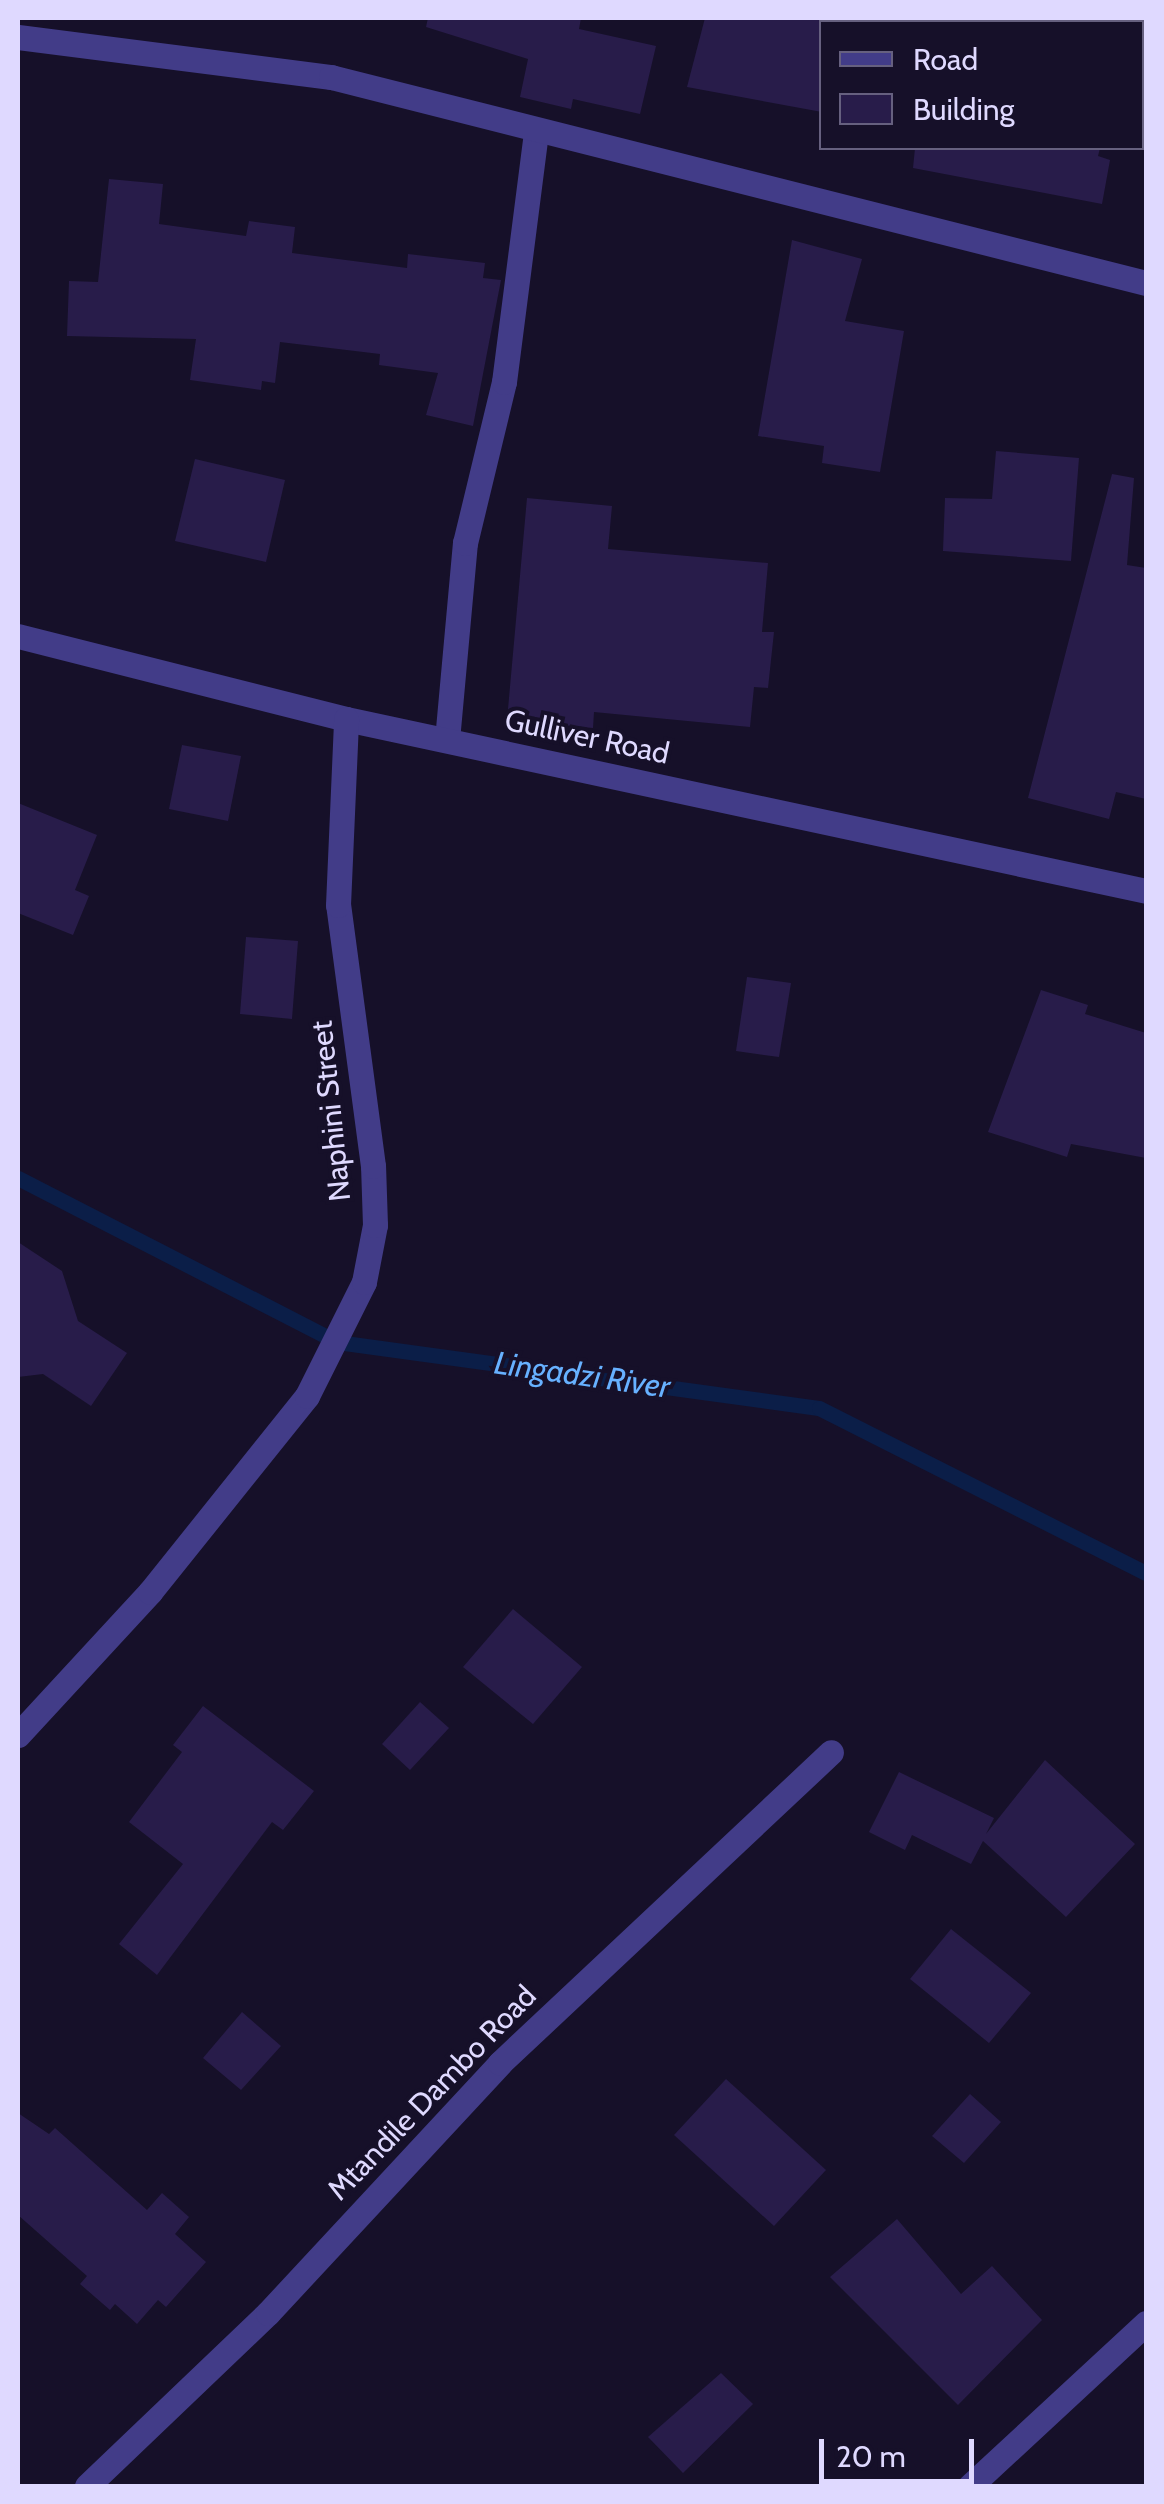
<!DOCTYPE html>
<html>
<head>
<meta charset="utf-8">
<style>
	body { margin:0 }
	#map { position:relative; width:1164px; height:2504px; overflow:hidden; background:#161029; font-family:Cabin,sans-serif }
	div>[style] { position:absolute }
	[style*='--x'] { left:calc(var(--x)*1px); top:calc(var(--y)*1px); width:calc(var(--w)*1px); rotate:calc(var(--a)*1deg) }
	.stream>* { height:15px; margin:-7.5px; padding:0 7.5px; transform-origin:7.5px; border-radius:7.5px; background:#0b1e48 }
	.building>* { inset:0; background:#281c4a }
	.lane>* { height:25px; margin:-12.5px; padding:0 12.5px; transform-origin:12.5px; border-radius:12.5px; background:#423c88 }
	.street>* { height:25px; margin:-12.5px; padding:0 12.5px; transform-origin:12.5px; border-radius:12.5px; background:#423c88 }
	span { translate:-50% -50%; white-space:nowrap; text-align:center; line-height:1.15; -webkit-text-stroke:8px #161029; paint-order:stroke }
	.street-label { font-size:30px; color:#dfd9ff }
	.water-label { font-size:32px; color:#67b1ff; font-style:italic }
	.frame { position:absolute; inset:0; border:20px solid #dfd9ff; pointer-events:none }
	.legend { position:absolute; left:819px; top:20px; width:325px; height:130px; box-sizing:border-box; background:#161029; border:2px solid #66607f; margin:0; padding:12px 18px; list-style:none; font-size:30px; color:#dfd9ff }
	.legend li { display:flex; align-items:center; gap:20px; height:50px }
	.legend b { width:50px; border:2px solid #66607f }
	.scale { position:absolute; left:819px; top:2439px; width:155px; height:45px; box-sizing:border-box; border:5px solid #dfd9ff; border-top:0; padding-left:12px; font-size:30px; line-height:35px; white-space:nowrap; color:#dfd9ff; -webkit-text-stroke:8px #161029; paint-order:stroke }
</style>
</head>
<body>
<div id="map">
	<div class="stream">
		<div style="--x:18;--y:1178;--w:359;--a:27.2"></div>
		<div style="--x:337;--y:1342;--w:486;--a:7.8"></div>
		<div style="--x:819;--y:1408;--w:366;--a:26.8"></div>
	</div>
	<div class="building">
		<div style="clip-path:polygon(428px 18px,581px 18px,579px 29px,656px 46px,640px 114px,573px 99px,571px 109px,520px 97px,528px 59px,426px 27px)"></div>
		<div style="clip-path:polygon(705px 18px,822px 18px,822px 112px,687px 87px)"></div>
		<div style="clip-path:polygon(915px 148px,1100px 148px,1098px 156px,1110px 160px,1102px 204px,913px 168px)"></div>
		<div style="clip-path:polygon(109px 179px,163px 184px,159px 224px,246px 236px,249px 221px,295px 227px,292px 253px,407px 268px,408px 254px,485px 263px,483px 278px,501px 280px,473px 426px,426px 415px,438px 373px,379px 365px,380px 354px,280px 342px,275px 383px,262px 381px,261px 390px,190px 380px,196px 339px,67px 336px,69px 281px,98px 282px)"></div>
		<div style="clip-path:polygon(792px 240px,862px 259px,845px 321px,904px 331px,880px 472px,822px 463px,824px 446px,758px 436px)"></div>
		<div style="clip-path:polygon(996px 451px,1079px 458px,1071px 561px,943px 551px,945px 498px,992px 499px)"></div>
		<div style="clip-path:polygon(195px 459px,285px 480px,266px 562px,175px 541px)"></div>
		<div style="clip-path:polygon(1112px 474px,1134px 478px,1127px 565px,1146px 568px,1146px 799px,1116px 792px,1109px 819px,1028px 798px)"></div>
		<div style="clip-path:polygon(527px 498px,612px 506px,608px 549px,768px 563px,762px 632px,774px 632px,768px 688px,754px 687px,750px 727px,594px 712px,593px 728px,507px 720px)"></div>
		<div style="clip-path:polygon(182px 745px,241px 756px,228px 821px,169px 809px)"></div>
		<div style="clip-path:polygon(18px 803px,97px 835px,75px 890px,89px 896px,73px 935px,18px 913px)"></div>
		<div style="clip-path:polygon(246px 937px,298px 941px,292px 1019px,240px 1014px)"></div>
		<div style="clip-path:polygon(747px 977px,791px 983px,779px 1057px,736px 1051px)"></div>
		<div style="clip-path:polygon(1041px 990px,1088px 1005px,1085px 1014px,1146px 1033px,1146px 1158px,1071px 1144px,1067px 1157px,988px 1132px)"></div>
		<div style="clip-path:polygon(18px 1242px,62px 1271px,78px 1321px,127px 1353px,91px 1406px,43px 1374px,18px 1377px)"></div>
		<div style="clip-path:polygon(513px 1609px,582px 1667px,533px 1724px,463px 1667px)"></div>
		<div style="clip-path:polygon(420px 1702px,449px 1728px,410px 1770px,382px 1744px)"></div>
		<div style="clip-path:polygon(203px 1706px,314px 1791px,283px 1830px,272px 1822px,157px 1975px,119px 1944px,183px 1864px,129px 1822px,182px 1752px,173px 1745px)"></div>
		<div style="clip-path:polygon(1045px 1760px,1135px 1844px,1066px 1917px,983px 1841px,971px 1864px,912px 1835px,905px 1850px,869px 1832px,899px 1772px,994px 1818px,986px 1834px)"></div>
		<div style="clip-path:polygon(951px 1929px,1031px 1993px,989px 2043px,910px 1979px)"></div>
		<div style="clip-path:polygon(242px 2012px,281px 2046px,241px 2090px,203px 2058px)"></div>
		<div style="clip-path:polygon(726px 2079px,826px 2170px,774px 2226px,674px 2135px)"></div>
		<div style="clip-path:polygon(970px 2094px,1001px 2122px,964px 2163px,932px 2136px)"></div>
		<div style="clip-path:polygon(18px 2113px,49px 2134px,55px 2128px,147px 2210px,162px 2193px,189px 2217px,175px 2234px,206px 2262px,166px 2307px,158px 2300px,137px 2324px,115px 2304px,110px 2310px,80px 2284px,87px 2276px,18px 2215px)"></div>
		<div style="clip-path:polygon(897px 2219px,961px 2294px,992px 2266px,1042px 2320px,958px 2405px,830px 2277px)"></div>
		<div style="clip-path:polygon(721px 2373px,753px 2404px,683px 2473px,648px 2437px)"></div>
	</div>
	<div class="lane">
		<div style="--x:447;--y:740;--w:198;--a:-84.8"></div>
		<div style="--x:465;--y:543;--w:166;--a:-76.4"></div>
		<div style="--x:504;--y:382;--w:251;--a:-82.7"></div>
	</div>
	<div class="street">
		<div style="--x:18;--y:37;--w:316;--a:7.3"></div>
		<div style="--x:331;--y:77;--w:841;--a:14.19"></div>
		<div style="--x:18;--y:636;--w:338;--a:14.2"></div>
		<div style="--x:346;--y:719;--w:818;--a:12.13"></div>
		<div style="--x:18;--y:1735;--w:195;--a:-47.3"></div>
		<div style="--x:150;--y:1592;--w:251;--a:-51.3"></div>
		<div style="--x:307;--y:1396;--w:127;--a:-63.4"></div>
		<div style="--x:364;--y:1282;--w:58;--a:-79.1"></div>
		<div style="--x:375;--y:1225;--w:59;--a:-91.9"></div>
		<div style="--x:373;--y:1166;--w:263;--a:-97.6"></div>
		<div style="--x:338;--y:905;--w:186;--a:-87.5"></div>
		<div style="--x:87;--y:2486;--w:250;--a:-43.7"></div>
		<div style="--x:268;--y:2313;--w:341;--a:-47.1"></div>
		<div style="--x:500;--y:2063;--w:454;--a:-43.2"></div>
		<div style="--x:970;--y:2486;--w:240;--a:-42.8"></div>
	</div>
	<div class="street-label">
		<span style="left:587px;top:737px;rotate:12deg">Gulliver Road</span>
		<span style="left:331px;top:1111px;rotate:-96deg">Naphini Street</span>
		<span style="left:432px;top:2093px;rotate:-46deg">Mtandile Dambo Road</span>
	</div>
	<div class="water-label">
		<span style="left:582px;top:1375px;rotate:8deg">Lingadzi River</span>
	</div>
	<div class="frame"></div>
	<ul class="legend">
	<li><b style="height:12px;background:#423c88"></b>Road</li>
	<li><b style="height:28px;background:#281c4a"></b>Building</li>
	</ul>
	<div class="scale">20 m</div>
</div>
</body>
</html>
